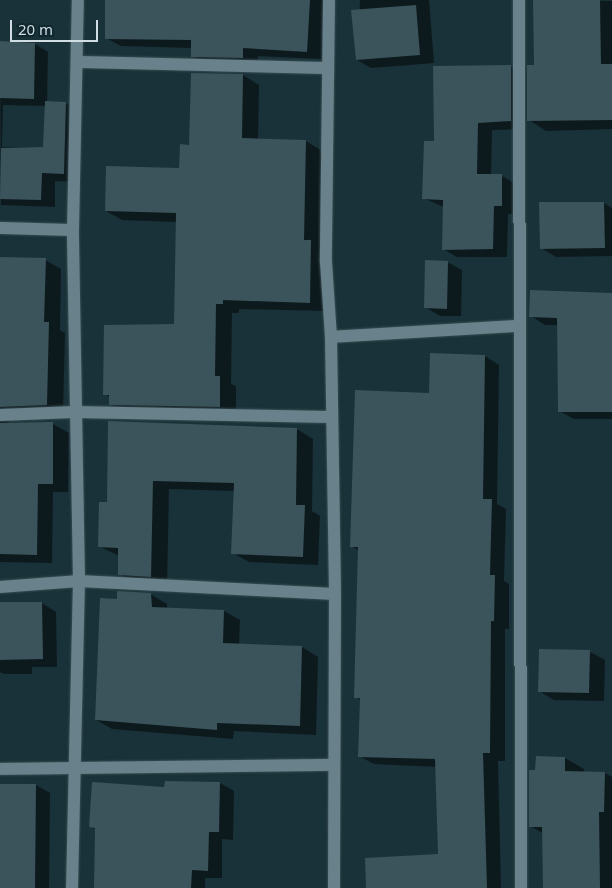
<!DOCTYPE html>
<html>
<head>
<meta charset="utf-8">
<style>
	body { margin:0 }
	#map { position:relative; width:612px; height:888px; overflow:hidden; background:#193138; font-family:"Noto Sans",sans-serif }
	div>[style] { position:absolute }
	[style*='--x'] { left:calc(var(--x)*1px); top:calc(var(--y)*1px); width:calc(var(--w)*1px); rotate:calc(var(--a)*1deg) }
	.shadow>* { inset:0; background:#0007 }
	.building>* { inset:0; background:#3b535b }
	.roads { filter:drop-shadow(0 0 1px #384c52) drop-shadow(0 0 1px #384c52) }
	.minor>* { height:12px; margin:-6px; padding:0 6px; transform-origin:6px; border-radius:6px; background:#68818a }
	span { translate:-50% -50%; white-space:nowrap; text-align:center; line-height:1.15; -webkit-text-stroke:4px #0f272e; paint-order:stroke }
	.scale { position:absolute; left:10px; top:20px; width:88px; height:22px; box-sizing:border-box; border:2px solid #d0dde2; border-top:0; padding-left:6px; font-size:15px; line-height:18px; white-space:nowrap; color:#d0dde2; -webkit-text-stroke:4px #0f272e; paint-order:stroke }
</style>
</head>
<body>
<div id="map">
	<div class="shadow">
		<div style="clip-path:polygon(106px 0,324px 0,322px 59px,258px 56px,258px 66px,207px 64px,192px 56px,192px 48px,121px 46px,106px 38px)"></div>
		<div style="clip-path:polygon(360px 0,429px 0,434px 63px,371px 68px,357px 60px)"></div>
		<div style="clip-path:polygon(534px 0,612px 1px,612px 129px,546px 131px,529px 120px,535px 66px)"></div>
		<div style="clip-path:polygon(evenodd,0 43px,35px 44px,48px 52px,47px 103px,65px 103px,79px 111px,77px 182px,55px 181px,55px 207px,1px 205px,1px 221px,0 43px,3px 105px,46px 106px,44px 148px,2px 147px,3px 105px)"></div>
		<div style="clip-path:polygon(511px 67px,525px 75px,525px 129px,492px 130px,491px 175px,502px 176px,516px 184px,516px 214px,508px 214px,507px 257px,457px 257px,443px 249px,444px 207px,423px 198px,435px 143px)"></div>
		<div style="clip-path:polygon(243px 75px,259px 85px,258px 140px,306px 141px,322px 151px,320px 247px,327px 251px,326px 311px,239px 309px,239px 313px,232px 313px,231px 384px,236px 386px,236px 415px,126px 413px,110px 404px,110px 397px,104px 394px,175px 325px,177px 222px,122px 220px,106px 211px,181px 169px,190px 146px)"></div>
		<div style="clip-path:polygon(604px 203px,612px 208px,612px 256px,556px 257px,541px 248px)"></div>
		<div style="clip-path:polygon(0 258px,45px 260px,61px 269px,60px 330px,65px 333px,63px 414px,15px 415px,7px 424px,53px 424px,69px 433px,68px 492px,53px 492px,52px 563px,0 562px)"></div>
		<div style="clip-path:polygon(447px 262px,462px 270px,461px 316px,440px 316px,425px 307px)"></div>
		<div style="clip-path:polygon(612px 294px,612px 419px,574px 419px,559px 411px,559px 325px,545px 325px,531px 316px)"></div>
		<div style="clip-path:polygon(485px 356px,499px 365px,497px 504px,506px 509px,504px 581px,509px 584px,509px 629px,505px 629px,505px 761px,498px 761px,501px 888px,367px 888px,439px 856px,437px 767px,374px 764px,359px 756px,361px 700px,356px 697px,359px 551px,352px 546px,430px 394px)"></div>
		<div style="clip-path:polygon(110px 422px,297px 429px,313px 439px,312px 511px,320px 516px,318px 565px,249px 562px,233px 553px,235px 491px,169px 489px,167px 585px,135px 583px,119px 574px,119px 556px,99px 546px,108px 504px)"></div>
		<div style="clip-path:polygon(150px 594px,167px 604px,167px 609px,224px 611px,240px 620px,239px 645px,302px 647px,318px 657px,316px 735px,234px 731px,233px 739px,112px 729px,96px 720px,118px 600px)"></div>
		<div style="clip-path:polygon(42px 603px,56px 612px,57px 667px,32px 667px,32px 674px,4px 674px,0 672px,0 604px)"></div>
		<div style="clip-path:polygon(590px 652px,605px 660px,604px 701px,554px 700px,539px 691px)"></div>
		<div style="clip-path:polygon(537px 757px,565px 758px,584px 769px,584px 773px,605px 773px,612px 777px,612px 888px,544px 888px,544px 834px,530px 826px)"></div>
		<div style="clip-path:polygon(220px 783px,234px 791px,233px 840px,222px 839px,222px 878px,205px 878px,205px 888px,95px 888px,97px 830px,90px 826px,166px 788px)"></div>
		<div style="clip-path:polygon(36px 785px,50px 793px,49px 888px,0 888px,0 786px)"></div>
	</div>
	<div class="building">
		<div style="clip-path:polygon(105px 0,310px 0,307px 52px,243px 48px,243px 58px,191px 57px,191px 40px,105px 39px)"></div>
		<div style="clip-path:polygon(533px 0,600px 0,601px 64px,612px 64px,612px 120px,527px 121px,527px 65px,534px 65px)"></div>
		<div style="clip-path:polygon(416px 5px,420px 55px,356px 60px,351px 10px)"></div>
		<div style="clip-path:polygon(0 41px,35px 43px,34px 99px,0 98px)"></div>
		<div style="clip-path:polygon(511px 65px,511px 121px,478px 123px,477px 174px,502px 174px,502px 206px,494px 206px,493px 249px,442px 250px,443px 200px,422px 199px,424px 141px,434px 141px,433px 66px)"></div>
		<div style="clip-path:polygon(191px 73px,243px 74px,242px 138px,306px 140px,304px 240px,311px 240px,310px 303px,223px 300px,223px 304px,216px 304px,215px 376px,220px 376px,220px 407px,109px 405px,109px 395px,103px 395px,104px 325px,174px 324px,176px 213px,105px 211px,106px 166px,179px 168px,180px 144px,189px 145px)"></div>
		<div style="clip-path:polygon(45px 101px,66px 102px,64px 174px,42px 173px,41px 200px,0 199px,1px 148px,43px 147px)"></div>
		<div style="clip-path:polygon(539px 202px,604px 202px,605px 248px,540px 249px)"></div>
		<div style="clip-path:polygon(0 257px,46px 258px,44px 322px,49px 322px,47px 405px,0 407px)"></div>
		<div style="clip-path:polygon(425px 260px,448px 261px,447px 309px,424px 308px)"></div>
		<div style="clip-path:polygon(530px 290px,612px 293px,612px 412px,558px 412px,557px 318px,529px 317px)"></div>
		<div style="clip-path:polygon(430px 353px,485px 355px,483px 499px,492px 499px,490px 575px,495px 575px,494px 621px,491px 621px,490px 753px,483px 753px,487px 888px,366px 888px,365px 858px,438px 854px,435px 759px,358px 757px,360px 698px,354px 698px,358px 547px,350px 547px,355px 390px,429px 393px)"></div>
		<div style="clip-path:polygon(108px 421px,297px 428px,296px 505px,305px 505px,303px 557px,231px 554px,234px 483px,153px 481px,151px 577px,118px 575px,118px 548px,98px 547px,99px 502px,107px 502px)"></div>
		<div style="clip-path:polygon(47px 422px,53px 422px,53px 484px,38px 484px,37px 555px,0 554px,0 423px)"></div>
		<div style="clip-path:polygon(117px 591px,151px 593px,152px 607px,224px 610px,223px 643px,302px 646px,300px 726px,217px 723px,217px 730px,95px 720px,100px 598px,117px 599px)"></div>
		<div style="clip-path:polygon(0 602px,42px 602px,43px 659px,0 660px)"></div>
		<div style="clip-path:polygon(539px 649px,590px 650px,589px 693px,538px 692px)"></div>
		<div style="clip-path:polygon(536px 756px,565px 757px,565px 771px,605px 772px,604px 812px,599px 812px,600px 888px,543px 888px,542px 827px,529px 827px,529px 770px,535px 770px)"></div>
		<div style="clip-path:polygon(165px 781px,220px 782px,219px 832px,209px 832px,208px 871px,192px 870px,191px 888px,94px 888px,95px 828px,89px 827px,92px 782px,164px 787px)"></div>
		<div style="clip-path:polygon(0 784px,36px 784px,35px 888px,0 888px)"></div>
	</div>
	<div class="roads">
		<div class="minor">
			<div style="--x:329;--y:0;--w:262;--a:90.7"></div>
			<div style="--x:326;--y:262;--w:75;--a:86.2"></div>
			<div style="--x:331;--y:337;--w:257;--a:89.1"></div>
			<div style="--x:335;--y:594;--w:294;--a:90.2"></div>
			<div style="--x:519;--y:0;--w:888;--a:89.87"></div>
			<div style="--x:78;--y:62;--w:250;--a:1.4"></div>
			<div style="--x:0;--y:228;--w:73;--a:1.6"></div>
			<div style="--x:331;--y:337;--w:187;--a:-3.4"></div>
			<div style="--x:0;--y:415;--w:74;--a:-2.3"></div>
			<div style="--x:74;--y:412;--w:256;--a:1.1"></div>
			<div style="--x:0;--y:587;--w:79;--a:-4.3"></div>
			<div style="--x:79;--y:581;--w:256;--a:2.9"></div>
			<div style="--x:0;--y:769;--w:334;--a:-0.7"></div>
			<div style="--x:72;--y:888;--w:307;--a:-88.7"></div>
			<div style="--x:79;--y:581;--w:351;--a:-91"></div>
			<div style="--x:73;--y:230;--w:230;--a:-88.8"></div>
		</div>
	</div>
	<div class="scale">20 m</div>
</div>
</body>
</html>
